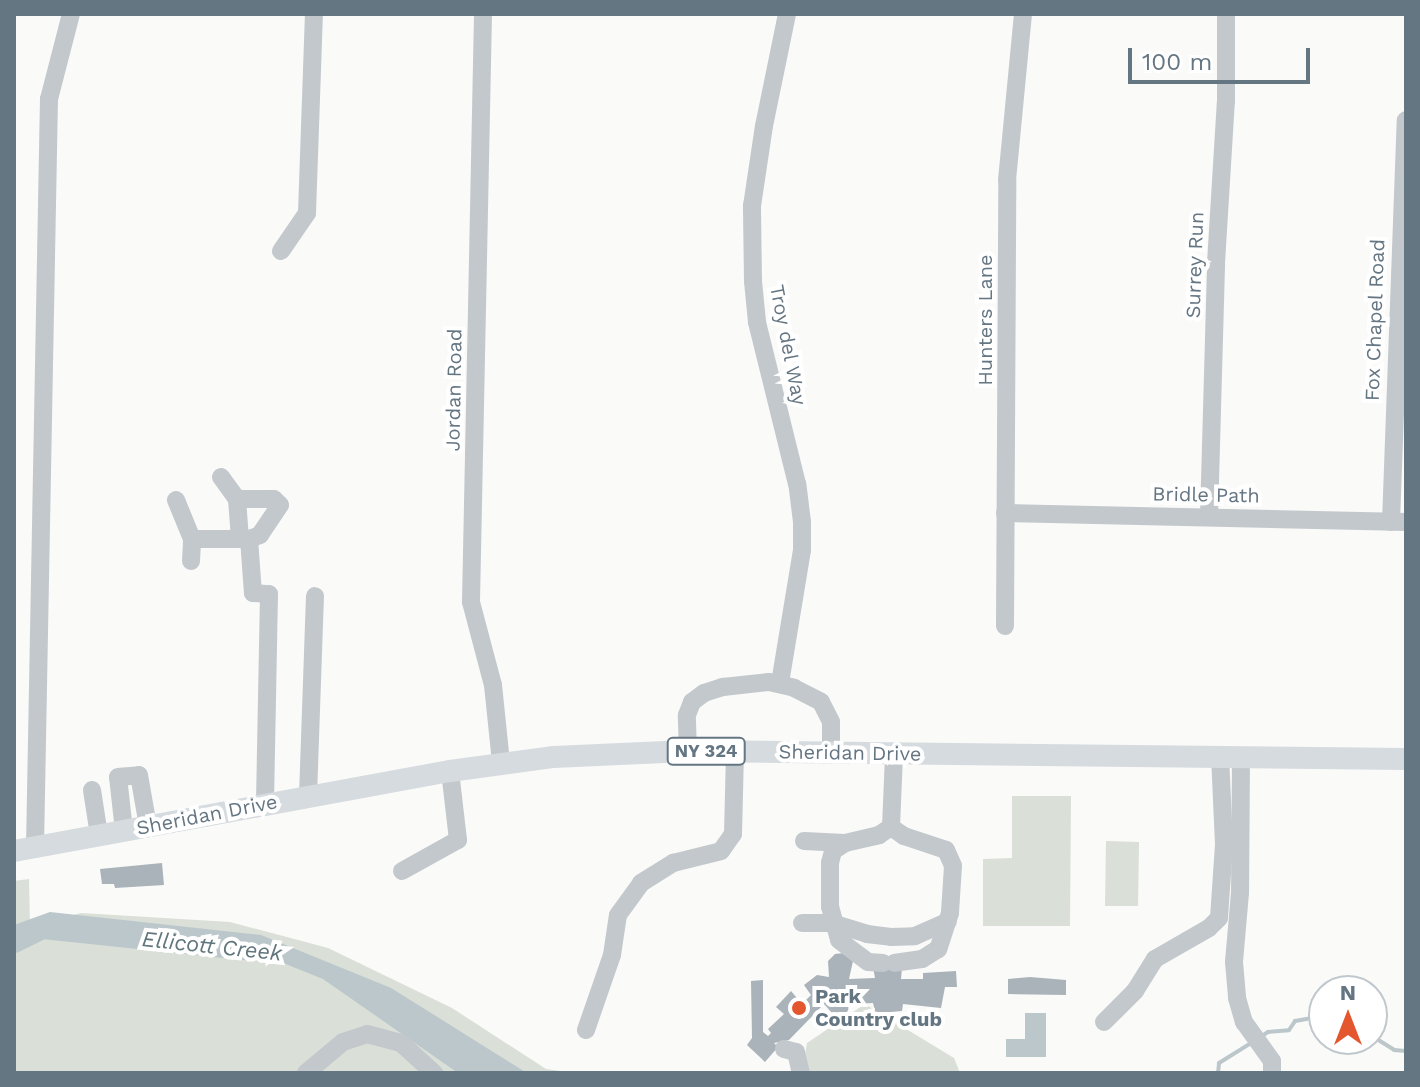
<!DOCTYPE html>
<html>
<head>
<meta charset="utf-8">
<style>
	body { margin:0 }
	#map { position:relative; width:1420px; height:1087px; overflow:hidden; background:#fafaf8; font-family:"Work Sans",sans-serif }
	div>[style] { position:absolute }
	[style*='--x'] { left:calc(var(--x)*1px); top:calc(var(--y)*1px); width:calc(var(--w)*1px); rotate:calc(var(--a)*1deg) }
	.green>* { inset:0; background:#dadfd7 }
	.water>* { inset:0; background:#bbc7cb }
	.stream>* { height:4px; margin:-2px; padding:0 2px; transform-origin:2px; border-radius:2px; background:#bbc7cb }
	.river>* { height:22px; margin:-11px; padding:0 11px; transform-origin:11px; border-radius:11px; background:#bbc7cb }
	.building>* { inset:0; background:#aab3b9 }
	.minor>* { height:18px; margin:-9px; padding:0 9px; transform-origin:9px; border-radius:9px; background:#c3c8cc }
	.major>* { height:22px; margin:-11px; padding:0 11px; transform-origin:11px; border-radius:11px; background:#d6dbdf }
	.dots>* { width:22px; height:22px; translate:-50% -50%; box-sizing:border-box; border:4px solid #fff; border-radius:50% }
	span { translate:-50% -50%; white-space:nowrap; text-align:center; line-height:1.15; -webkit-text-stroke:8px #fff; paint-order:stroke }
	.shield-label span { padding:2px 6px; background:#fff; border:2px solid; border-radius:6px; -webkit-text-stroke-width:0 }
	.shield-label { font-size:18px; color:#657683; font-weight:700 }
	.street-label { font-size:20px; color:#657683 }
	.poi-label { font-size:20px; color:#657683; font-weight:700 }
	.left { translate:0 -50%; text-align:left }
	.water-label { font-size:22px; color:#60757c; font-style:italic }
	.frame { position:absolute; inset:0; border:16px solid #657683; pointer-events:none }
	.north { position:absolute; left:1308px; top:975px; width:80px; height:80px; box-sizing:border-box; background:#fff; border:2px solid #c1c8cd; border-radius:50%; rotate:0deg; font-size:22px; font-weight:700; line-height:32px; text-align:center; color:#657683 }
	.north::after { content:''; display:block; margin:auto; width:28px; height:36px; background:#e4572e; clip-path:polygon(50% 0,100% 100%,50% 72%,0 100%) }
	.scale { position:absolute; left:1128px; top:48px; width:182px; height:36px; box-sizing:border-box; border:4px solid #657683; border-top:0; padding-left:10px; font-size:24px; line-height:28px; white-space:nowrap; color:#657683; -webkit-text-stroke:6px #fff; paint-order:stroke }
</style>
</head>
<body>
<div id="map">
	<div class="green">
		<div style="clip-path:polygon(1012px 796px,1071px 796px,1070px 926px,983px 926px,983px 859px,1012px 858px)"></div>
		<div style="clip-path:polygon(1106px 841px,1139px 842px,1138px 906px,1105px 906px)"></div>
		<div style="clip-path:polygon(29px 879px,30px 927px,81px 913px,230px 922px,328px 948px,452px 1008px,546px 1069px,575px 1073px,14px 1073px,14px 881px)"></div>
		<div style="clip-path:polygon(865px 1004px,954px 1058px,960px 1073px,802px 1073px,807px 1043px)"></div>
	</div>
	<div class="water">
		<div style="clip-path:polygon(50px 912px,261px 935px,391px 988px,527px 1073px,458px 1073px,323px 979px,261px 954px,152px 935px,55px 925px,14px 942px,14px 925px)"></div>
		<div style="clip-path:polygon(1025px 1013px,1046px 1013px,1046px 1057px,1006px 1057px,1006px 1039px,1025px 1039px)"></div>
	</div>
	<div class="stream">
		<div style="--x:1372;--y:1036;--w:26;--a:32"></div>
		<div style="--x:1394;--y:1050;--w:12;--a:5"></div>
		<div style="--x:1259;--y:1038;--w:11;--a:-34"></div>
		<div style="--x:1268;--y:1032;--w:21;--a:-5"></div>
		<div style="--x:1289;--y:1030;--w:11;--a:-56"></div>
		<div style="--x:1295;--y:1021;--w:29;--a:-10"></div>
		<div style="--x:1218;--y:1073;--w:10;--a:-84"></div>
		<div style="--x:1219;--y:1063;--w:39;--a:-32"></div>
	</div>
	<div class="river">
		<div style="--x:14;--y:942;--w:32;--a:-26"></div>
		<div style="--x:43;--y:928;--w:202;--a:6"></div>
	</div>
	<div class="building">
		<div style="clip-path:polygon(162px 863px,164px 885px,115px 888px,114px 884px,102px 884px,100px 869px)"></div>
		<div style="clip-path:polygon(844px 953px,853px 961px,849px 979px,875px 978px,873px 967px,902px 968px,901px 979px,923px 979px,923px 973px,956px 971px,957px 987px,945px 987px,941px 1008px,903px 1004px,902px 1011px,880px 1013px,875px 1011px,873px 1003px,853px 1004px,846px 1013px,832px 1013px,824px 1004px,789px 1040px,774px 1043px,778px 1047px,765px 1062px,747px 1045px,752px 1038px,751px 981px,763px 980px,763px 1032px,768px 1036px,771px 1033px,768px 1029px,784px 1014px,776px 1007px,791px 991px,802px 1004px,811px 995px,804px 985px,817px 975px,829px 977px,828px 961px,835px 954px)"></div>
		<div style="clip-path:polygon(1030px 977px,1066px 980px,1066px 995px,1008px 994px,1008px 979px)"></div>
	</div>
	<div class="minor">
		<div style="--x:483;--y:14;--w:588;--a:91.17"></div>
		<div style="--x:471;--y:602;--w:86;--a:75.2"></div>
		<div style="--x:493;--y:685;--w:78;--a:84.1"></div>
		<div style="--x:281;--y:251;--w:46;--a:-55.6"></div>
		<div style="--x:307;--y:213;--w:199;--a:-88"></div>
		<div style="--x:221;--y:477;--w:27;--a:54"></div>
		<div style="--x:237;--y:499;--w:40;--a:85.7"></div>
		<div style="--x:237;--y:499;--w:37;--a:0"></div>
		<div style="--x:274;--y:499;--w:8;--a:45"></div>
		<div style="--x:280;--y:505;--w:36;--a:124"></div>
		<div style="--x:260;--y:535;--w:12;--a:160"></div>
		<div style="--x:176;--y:500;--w:42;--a:67.7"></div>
		<div style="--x:192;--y:539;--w:57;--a:0"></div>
		<div style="--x:249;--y:539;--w:54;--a:85.8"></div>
		<div style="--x:253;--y:593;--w:16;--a:4"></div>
		<div style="--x:269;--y:594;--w:210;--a:91.1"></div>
		<div style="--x:1005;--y:513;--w:401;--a:1.3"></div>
		<div style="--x:1209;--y:517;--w:254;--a:-88.4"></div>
		<div style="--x:1216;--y:263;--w:162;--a:-86.5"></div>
		<div style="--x:1226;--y:101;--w:87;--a:-90"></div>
		<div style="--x:1391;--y:522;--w:402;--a:-87.9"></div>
		<div style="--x:191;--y:561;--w:22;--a:-87"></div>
		<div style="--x:1005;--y:626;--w:446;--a:-89.7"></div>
		<div style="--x:1007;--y:180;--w:167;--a:-84.5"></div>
		<div style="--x:780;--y:683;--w:135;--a:-80.6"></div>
		<div style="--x:802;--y:550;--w:28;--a:-90"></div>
		<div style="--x:802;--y:522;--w:38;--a:-97"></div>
		<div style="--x:797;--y:484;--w:167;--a:-103.9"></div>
		<div style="--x:757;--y:322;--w:41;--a:-95.6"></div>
		<div style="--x:753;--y:281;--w:75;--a:-90.8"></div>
		<div style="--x:752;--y:206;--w:81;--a:-81.5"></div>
		<div style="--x:764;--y:126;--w:114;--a:-78.4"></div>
		<div style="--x:688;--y:751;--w:36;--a:-92"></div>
		<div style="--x:687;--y:715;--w:14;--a:-69"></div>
		<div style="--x:692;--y:702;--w:15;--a:-37"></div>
		<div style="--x:704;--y:693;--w:20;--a:-18"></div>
		<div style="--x:723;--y:687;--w:46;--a:-6.2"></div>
		<div style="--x:769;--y:682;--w:26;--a:13"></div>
		<div style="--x:794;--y:688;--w:30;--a:27"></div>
		<div style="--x:821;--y:702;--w:22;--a:63"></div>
		<div style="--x:831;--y:722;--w:31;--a:90"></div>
		<div style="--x:1241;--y:757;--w:136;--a:90.4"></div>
		<div style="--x:1240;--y:893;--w:69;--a:95"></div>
		<div style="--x:1234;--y:962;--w:36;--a:85"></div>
		<div style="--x:1237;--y:998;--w:25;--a:74"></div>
		<div style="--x:1244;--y:1022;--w:48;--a:54.3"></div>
		<div style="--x:1272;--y:1061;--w:12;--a:90"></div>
		<div style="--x:92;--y:790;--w:46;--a:81.2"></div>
		<div style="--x:308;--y:796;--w:200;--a:-88"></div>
		<div style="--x:891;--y:827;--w:73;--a:-87.6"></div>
		<div style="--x:124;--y:831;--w:54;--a:-96.3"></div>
		<div style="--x:118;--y:777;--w:21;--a:-5"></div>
		<div style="--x:139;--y:775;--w:52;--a:80"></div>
		<div style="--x:804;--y:841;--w:41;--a:2.8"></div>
		<div style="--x:35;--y:847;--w:748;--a:-88.93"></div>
		<div style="--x:49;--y:99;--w:88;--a:-75.5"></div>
		<div style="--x:402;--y:871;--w:64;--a:-29"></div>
		<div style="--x:458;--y:840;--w:69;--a:-96.6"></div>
		<div style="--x:802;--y:923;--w:30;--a:0"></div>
		<div style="--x:832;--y:923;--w:37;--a:17"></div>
		<div style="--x:867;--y:934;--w:24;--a:7"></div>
		<div style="--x:891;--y:937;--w:24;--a:-2"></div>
		<div style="--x:915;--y:936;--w:36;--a:-24"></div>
		<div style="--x:883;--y:963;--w:15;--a:-176"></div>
		<div style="--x:868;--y:962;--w:36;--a:-143"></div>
		<div style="--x:839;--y:940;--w:34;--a:-105"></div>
		<div style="--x:830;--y:907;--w:44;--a:-90"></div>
		<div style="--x:830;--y:863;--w:12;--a:-76"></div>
		<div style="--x:833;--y:851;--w:14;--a:-34"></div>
		<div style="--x:845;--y:843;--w:35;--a:-13"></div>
		<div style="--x:879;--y:835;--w:14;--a:-34"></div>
		<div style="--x:891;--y:827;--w:16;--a:35"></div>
		<div style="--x:904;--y:836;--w:44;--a:18.4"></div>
		<div style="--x:946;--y:850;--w:17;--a:66"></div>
		<div style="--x:953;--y:866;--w:47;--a:93.7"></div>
		<div style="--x:950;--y:913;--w:38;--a:108"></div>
		<div style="--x:938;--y:949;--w:19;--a:148"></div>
		<div style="--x:922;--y:959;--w:28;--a:172"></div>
		<div style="--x:1104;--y:1022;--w:44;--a:-45"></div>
		<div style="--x:1135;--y:991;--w:38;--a:-58"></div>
		<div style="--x:1155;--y:959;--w:62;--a:-29.9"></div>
		<div style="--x:1209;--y:928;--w:14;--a:-45"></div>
		<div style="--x:1219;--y:918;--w:74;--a:-86.1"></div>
		<div style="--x:1224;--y:844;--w:87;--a:-92.6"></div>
		<div style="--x:586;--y:1030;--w:79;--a:-70.9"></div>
		<div style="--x:612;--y:955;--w:40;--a:-81.5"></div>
		<div style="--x:618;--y:915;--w:39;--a:-54"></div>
		<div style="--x:641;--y:883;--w:38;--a:-32"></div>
		<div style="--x:673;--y:863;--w:49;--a:-14"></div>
		<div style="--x:721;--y:851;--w:21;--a:-55"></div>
		<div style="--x:733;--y:834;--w:82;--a:-88.6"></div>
		<div style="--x:784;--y:1049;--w:12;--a:14"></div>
		<div style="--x:796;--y:1052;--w:22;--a:77"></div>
		<div style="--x:306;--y:1073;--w:48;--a:-40"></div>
		<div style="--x:343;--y:1042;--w:25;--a:-18"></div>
		<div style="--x:367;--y:1034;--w:35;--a:15"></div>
		<div style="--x:401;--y:1043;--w:45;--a:42.3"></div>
	</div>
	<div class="major">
		<div style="--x:14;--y:851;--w:443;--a:-10.4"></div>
		<div style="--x:450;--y:771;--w:105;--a:-7.7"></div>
		<div style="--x:554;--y:757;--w:134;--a:-2.6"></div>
		<div style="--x:688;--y:751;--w:718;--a:0.64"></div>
	</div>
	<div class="dots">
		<div style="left:799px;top:1008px;background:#e4572e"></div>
	</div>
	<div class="shield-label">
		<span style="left:706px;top:751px">NY 324</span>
	</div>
	<div class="street-label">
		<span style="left:1195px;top:265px;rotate:-88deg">Surrey Run</span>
		<span style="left:985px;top:320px;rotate:-90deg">Hunters Lane</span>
		<span style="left:1375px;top:320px;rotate:-88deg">Fox Chapel Road</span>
		<span style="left:788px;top:345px;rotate:79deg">Troy del Way</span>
		<span style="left:454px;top:390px;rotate:-89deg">Jordan Road</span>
		<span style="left:1206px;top:495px;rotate:1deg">Bridle Path</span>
		<span style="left:850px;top:753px;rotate:1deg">Sheridan Drive</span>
		<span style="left:207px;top:815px;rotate:-11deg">Sheridan Drive</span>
	</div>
	<div class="poi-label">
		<span class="left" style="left:815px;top:1008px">Park<br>Country club</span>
	</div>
	<div class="water-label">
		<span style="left:212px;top:946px;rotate:6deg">Ellicott Creek</span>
	</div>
	<div class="frame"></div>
	<div class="north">N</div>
	<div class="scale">100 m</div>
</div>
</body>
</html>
